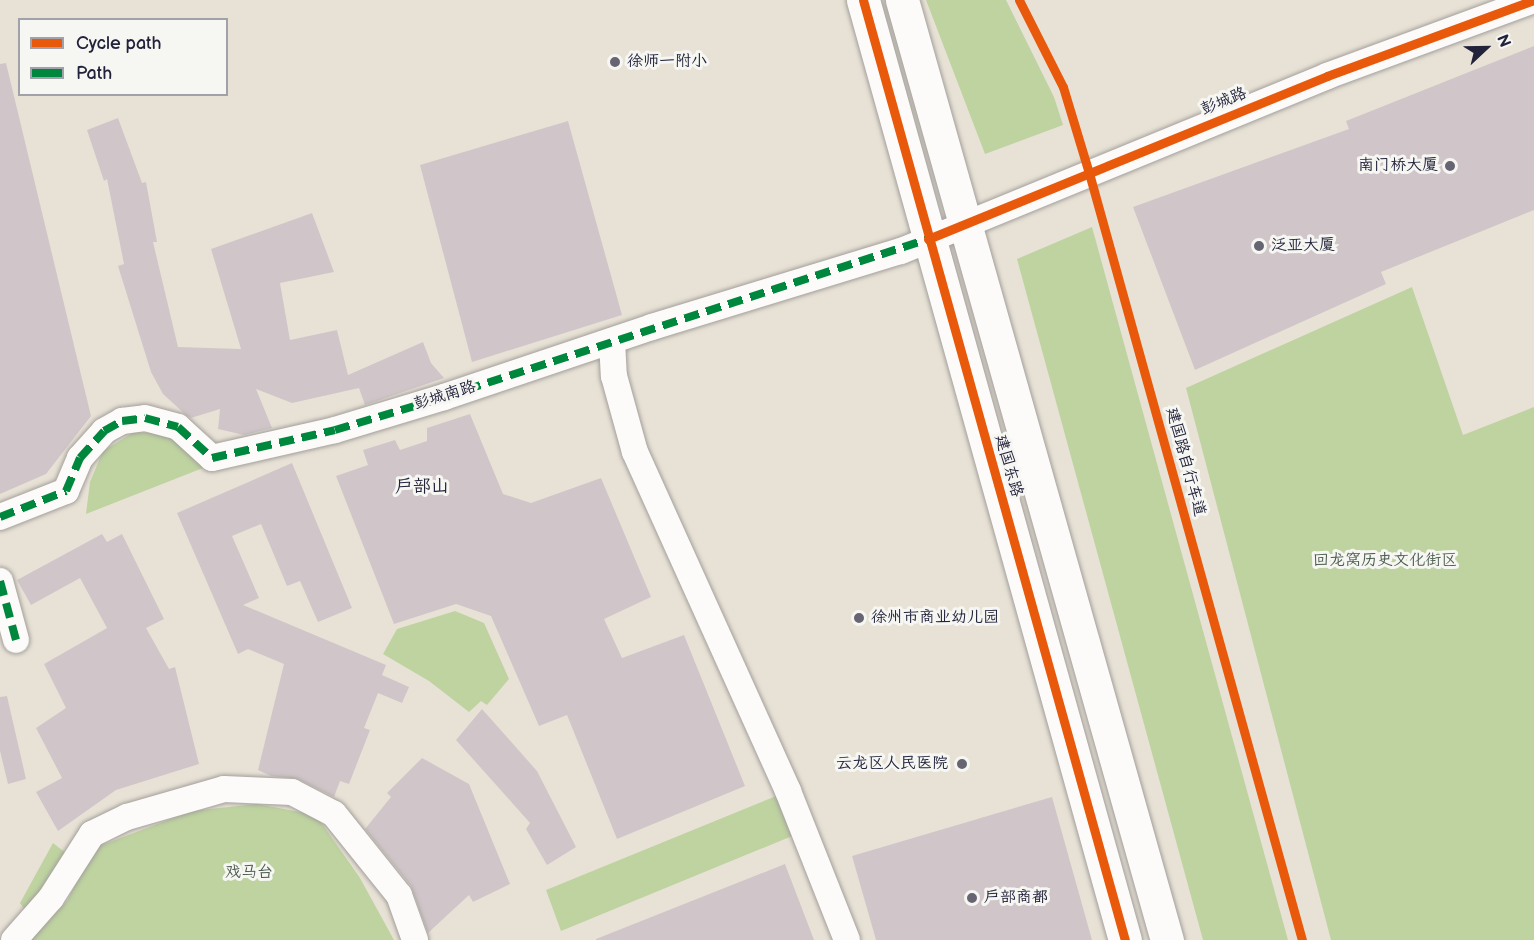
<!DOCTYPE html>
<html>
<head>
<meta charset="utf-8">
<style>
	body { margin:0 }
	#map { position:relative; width:1534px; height:940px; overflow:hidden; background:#e8e2d6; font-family:"Balsamiq Sans","LXGW WenKai TC",sans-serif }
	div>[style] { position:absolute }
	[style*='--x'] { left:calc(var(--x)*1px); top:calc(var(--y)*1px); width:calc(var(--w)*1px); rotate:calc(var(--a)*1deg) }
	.green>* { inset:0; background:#bed3a0 }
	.building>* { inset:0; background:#d0c6c9 }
	.roads { filter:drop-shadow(0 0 2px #a39f9b) drop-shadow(0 0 2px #a39f9b) }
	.minor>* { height:26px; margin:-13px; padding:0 13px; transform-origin:13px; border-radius:13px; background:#fcfbf9 }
	.major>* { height:33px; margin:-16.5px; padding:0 16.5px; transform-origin:16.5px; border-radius:16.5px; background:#fcfbf9 }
	.quiet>* { height:8px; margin-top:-4px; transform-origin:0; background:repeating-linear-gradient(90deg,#00873e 0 15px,transparent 0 23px) }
	.cycleway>* { height:9px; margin:-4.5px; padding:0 4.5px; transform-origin:4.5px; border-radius:4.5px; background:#e8590c }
	.dots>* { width:16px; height:16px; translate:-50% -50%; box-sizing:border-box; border:3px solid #f6f6f2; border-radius:50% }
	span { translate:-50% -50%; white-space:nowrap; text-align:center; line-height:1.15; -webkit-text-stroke:6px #f6f6f2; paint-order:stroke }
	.poi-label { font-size:16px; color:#22223b }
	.left { translate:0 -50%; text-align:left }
	.right { translate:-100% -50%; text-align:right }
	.street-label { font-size:16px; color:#22223b }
	.park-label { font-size:16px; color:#4c5c4f }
	.neighbourhood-label { font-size:18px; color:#22223b }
	.legend { position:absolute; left:18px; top:18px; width:210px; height:78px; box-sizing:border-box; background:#f6f6f2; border:2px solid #a1a1a9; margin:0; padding:8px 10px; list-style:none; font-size:18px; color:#22223b }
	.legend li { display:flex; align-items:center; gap:12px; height:30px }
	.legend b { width:30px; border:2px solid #a1a1a9 }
	.north { position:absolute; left:1456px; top:18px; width:60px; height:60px; -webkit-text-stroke:4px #f6f6f2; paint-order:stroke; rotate:68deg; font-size:16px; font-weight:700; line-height:24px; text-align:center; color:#22223b }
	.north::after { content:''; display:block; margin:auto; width:21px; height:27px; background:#22223b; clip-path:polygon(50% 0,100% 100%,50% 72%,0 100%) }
</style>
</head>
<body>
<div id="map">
	<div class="green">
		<div style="clip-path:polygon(926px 0,1006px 0,1054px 97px,1063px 125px,985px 154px)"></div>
		<div style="clip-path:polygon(1092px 227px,1288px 940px,1203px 940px,1017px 259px)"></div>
		<div style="clip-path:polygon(1412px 287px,1463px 435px,1534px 407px,1534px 940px,1331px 940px,1186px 388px)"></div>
		<div style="clip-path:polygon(134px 432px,171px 434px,208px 466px,86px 514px,90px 482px,103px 451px)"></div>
		<div style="clip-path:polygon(455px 611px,484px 623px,509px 679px,487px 705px,481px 701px,469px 712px,429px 681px,383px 654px,397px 629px)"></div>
		<div style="clip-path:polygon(781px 794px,797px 834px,561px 931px,546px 890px)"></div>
		<div style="clip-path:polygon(257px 804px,316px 815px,360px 878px,394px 940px,30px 940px,67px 901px,94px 848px,192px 811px)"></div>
		<div style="clip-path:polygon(53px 843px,71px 857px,29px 916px,20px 903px)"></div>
	</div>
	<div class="building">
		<div style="clip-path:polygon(1534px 46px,1534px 210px,1381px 272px,1386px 284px,1195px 370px,1133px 207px,1349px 129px,1346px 121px)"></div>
		<div style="clip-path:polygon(6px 63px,91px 416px,46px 474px,0 494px,0 64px)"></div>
		<div style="clip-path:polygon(118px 118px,142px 183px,146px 182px,157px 242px,153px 242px,178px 347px,241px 349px,211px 249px,312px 213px,334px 272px,280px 283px,290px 340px,337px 330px,348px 375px,423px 342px,431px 363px,444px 378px,365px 405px,359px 388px,292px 403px,256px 389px,272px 428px,244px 435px,218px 429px,220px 409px,191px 418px,186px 415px,163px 394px,151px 372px,118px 266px,124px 264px,107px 179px,104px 181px,87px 130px)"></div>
		<div style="clip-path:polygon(568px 121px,622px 315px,472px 362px,420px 165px)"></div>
		<div style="clip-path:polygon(470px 414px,503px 494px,531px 503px,601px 478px,651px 597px,604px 619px,622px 658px,684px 635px,745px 786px,617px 839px,567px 715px,539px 726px,491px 616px,456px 604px,394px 624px,336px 476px,368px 465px,363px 450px,395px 440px,400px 450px,427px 441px,427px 428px)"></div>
		<div style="clip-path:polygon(292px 463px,352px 608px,318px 622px,300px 581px,287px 586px,261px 524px,232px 536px,259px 598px,243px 605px,386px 665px,382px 675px,409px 687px,402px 703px,378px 693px,364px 728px,370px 730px,349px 784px,340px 781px,334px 797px,298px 779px,271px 776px,258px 770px,284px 664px,248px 649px,238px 654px,177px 513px)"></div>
		<div style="clip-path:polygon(102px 534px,107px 542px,122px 534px,164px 619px,146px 628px,169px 669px,175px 667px,199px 764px,116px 790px,58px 831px,36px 792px,62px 778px,36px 728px,66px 708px,44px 664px,107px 628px,80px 578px,31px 605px,17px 580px)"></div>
		<div style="clip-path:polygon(7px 696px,26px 779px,8px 784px,0 751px,0 697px)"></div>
		<div style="clip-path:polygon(482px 709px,537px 771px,576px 847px,547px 865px,526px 829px,530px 823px,456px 740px)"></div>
		<div style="clip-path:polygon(422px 758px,469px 784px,510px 884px,473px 902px,469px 895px,428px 933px,411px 886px,365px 829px,391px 797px,387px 793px)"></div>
		<div style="clip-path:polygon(1052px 797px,1092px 940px,876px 940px,852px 856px)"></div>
		<div style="clip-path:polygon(785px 864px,814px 940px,596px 940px,596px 939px)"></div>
	</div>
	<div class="roads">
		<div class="minor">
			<div style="--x:612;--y:341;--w:35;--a:87"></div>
			<div style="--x:614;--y:376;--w:79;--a:74.6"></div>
			<div style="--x:635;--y:452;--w:372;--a:65.7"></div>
			<div style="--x:788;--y:791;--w:160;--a:68.4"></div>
			<div style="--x:0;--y:517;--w:71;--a:-21.5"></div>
			<div style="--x:66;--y:491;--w:36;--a:-67"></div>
			<div style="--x:80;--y:458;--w:36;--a:-48"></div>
			<div style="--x:104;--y:431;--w:21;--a:-29"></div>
			<div style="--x:122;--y:421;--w:23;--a:-7"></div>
			<div style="--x:145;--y:418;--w:34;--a:15"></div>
			<div style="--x:178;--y:427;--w:46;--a:42.4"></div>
			<div style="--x:212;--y:458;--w:126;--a:-12.8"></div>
			<div style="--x:335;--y:430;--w:114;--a:-16.8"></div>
			<div style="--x:444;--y:397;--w:219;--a:-18.6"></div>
			<div style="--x:652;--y:327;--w:260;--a:-17"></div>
			<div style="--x:901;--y:251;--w:461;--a:-22.3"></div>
			<div style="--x:1327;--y:76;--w:221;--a:-20.2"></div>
			<div style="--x:0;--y:581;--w:61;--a:74.8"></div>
			<div style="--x:14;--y:940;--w:56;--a:-48.6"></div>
			<div style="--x:51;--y:898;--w:76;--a:-57.4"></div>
			<div style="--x:92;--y:834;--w:39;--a:-26"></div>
			<div style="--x:127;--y:817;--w:101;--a:-16.1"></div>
			<div style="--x:224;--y:789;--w:68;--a:2.5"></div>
			<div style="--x:292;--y:792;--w:47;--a:27.6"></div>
			<div style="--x:334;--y:814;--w:104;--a:51.3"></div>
			<div style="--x:399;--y:895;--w:48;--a:70.4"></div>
		</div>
		<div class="major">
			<div style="--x:863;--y:0;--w:976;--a:74.43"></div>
			<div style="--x:902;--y:0;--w:977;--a:74.26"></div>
		</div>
	</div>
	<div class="quiet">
		<div style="--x:0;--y:517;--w:71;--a:-21.5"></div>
		<div style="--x:66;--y:491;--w:36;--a:-67"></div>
		<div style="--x:80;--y:458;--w:36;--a:-48"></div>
		<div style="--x:104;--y:431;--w:21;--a:-29"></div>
		<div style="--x:122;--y:421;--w:23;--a:-7"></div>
		<div style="--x:145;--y:418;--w:34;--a:15"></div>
		<div style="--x:178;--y:427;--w:46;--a:42.4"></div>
		<div style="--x:212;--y:458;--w:126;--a:-12.8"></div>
		<div style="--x:335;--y:430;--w:114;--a:-16.8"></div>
		<div style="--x:444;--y:397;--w:509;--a:-18.08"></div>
		<div style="--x:0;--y:581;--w:61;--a:74.8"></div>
	</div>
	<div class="cycleway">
		<div style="--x:863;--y:0;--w:976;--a:74.43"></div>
		<div style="--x:1019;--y:0;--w:97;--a:63.2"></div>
		<div style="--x:1063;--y:87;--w:90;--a:73.2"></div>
		<div style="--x:1089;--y:173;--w:796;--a:74.48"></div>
		<div style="--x:928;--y:239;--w:431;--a:-22.2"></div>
		<div style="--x:1327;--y:76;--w:221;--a:-20.2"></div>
	</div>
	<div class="dots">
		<div style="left:615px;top:62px;background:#676571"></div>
		<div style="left:1450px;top:166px;background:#676571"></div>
		<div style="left:1259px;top:246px;background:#676571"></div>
		<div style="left:859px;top:618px;background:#676571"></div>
		<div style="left:962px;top:764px;background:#676571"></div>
		<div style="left:972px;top:898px;background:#676571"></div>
	</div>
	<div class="poi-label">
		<span class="left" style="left:627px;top:62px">徐师一附小</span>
		<span class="right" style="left:1438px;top:166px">南门桥大厦</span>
		<span class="left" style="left:1271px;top:246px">泛亚大厦</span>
		<span class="left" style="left:871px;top:618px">徐州市商业幼儿园</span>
		<span class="right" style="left:948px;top:764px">云龙区人民医院</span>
		<span class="left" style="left:984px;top:898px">户部商都</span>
	</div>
	<div class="street-label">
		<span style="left:1224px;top:102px;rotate:-22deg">彭城路</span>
		<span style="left:445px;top:396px;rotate:-17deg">彭城南路</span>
		<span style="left:1185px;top:462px;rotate:75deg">建国路自行车道</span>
		<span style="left:1008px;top:466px;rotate:74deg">建国东路</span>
	</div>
	<div class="park-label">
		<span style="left:1385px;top:561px">回龙窝历史文化街区</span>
		<span style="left:249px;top:873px">戏马台</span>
	</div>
	<div class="neighbourhood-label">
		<span style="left:422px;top:487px">户部山</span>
	</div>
	<ul class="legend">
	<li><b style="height:8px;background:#e8590c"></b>Cycle path</li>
	<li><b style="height:8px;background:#00873e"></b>Path</li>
	</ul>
	<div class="north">N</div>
</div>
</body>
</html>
